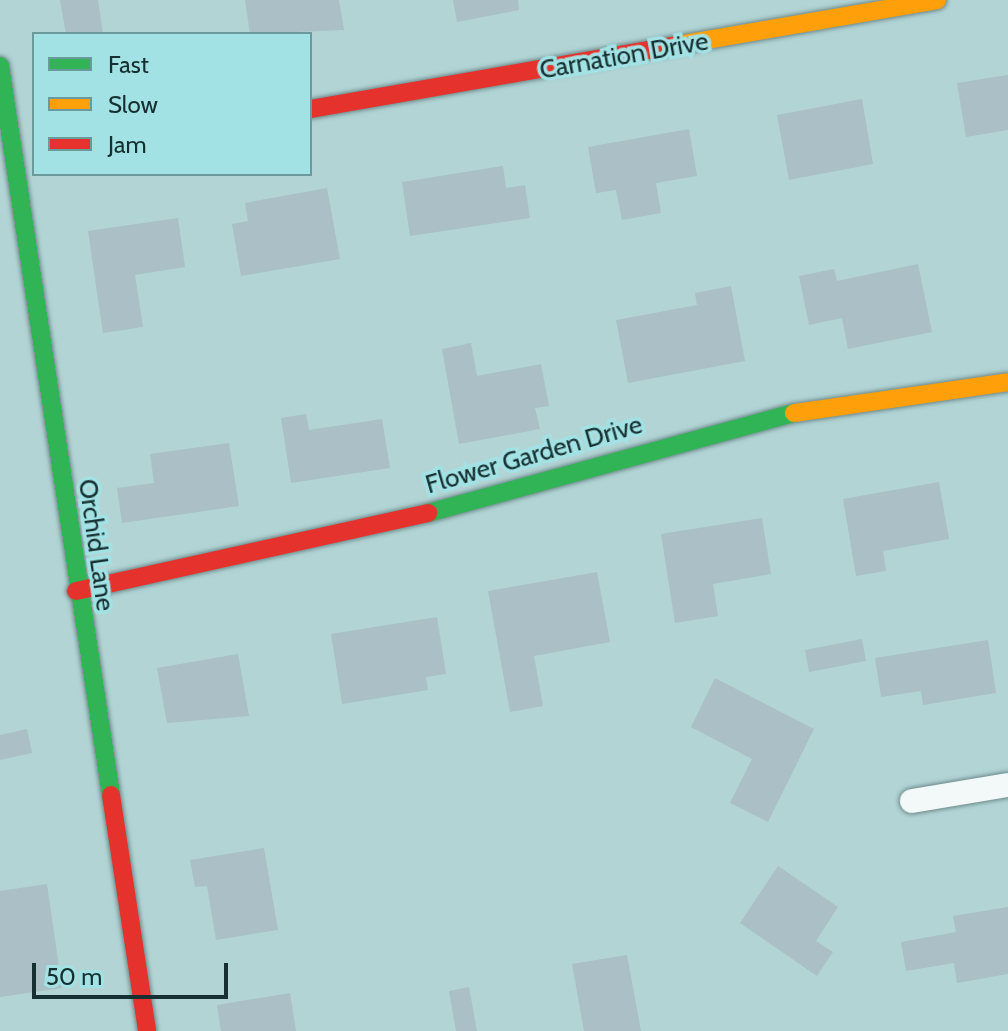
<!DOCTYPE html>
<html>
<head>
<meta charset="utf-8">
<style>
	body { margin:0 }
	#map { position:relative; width:1008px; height:1031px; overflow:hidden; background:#b2d4d5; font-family:Cabin,sans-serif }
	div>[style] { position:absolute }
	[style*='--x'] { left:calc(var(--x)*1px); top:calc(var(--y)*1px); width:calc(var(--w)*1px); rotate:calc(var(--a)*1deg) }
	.building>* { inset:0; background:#aabfc6 }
	.roads { filter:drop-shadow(0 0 2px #6e8a8b) drop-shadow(0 0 2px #6e8a8b) }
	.street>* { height:24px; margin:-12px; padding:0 12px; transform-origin:12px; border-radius:12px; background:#f3f9f9 }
	.fast>* { height:18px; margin:-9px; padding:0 9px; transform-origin:9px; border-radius:9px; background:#30b455 }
	.slow>* { height:18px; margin:-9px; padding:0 9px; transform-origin:9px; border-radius:9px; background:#ff9f0a }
	.jam>* { height:18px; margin:-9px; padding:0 9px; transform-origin:9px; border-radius:9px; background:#e5322d }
	span { translate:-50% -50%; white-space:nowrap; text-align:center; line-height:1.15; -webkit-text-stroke:7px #a3e2e4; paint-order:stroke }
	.street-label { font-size:26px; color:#162f30 }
	.legend { position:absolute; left:32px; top:32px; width:280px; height:144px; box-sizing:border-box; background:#a3e2e4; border:2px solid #6b9a9c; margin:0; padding:10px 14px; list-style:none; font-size:24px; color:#162f30 }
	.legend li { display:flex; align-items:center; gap:16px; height:40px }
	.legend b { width:40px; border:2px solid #6b9a9c }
	.scale { position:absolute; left:32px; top:963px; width:196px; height:36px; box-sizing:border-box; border:4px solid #162f30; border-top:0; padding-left:10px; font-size:24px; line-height:28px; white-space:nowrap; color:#162f30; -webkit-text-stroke:6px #a3e2e4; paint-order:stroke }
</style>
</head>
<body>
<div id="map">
	<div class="building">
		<div style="clip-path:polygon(60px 0,98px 0,103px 34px,66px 34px)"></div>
		<div style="clip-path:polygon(245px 0,339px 0,344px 30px,250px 34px)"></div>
		<div style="clip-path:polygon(453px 0,518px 0,519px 10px,457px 22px)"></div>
		<div style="clip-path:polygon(1008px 75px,1008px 130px,966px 137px,957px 83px)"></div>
		<div style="clip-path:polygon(862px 99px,873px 164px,789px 180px,777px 115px)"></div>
		<div style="clip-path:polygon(689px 129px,697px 176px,656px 183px,661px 213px,622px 220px,616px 190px,596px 193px,588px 147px)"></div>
		<div style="clip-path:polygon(503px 166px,506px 188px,525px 185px,530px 218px,410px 236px,402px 182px)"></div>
		<div style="clip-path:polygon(327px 188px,340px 259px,241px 276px,232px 224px,248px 221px,245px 203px)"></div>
		<div style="clip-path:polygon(178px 218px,185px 267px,135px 275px,143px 327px,103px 333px,88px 231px)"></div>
		<div style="clip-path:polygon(918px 264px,932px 332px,848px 349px,842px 318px,809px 325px,799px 276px,834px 269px,837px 281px)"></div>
		<div style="clip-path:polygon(731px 286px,745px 361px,628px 383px,616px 320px,697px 305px,695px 293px)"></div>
		<div style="clip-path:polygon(471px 343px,477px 376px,541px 364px,549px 406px,535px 408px,540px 429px,459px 444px,442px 349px)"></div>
		<div style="clip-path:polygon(306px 414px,309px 430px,382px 419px,390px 468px,291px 483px,281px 418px)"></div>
		<div style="clip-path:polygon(229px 443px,239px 506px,122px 523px,117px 488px,154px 483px,150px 454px)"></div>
		<div style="clip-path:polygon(939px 482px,949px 539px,883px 551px,886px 571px,856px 576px,843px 499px)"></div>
		<div style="clip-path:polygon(762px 518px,771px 574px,713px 584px,718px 616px,675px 623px,661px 534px)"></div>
		<div style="clip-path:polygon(597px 572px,610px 642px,534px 656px,543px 706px,510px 712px,488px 591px)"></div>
		<div style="clip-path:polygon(437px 617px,446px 674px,426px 677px,428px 690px,342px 704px,331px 634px)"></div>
		<div style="clip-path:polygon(862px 639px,866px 661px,809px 672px,805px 650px)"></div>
		<div style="clip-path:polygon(988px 640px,996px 693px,923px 705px,921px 691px,881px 697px,875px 658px)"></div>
		<div style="clip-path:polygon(238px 654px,249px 716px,167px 723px,157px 668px)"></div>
		<div style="clip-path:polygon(715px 678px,814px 729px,768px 822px,730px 803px,752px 759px,691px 727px)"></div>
		<div style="clip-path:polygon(27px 729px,32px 753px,0 760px,0 735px)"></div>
		<div style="clip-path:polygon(264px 848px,278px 930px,216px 940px,207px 886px,195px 887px,190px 860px)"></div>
		<div style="clip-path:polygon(778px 866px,838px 907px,816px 941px,833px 952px,817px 976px,740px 923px)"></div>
		<div style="clip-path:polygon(47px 884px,62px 988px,0 997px,0 891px)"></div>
		<div style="clip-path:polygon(1008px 907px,1008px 974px,957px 983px,954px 963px,906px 971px,901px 942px,956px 932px,953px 916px)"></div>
		<div style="clip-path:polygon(627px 955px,641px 1031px,584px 1031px,572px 964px)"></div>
		<div style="clip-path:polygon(469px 987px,477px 1031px,456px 1031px,449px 991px)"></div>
		<div style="clip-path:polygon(290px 993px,296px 1031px,221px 1031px,217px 1005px)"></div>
	</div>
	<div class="roads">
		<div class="street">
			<div style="--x:912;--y:801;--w:97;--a:-9.5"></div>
		</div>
		<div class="fast">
			<div style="--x:0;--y:66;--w:737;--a:81.34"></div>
			<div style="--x:428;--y:513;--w:379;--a:-15.3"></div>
		</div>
		<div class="slow">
			<div style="--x:677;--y:45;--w:264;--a:-9.8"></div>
			<div style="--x:794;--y:413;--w:216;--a:-8.2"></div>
		</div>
		<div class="jam">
			<div style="--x:310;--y:109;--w:373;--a:-9.9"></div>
			<div style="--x:76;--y:591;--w:361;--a:-12.5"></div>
			<div style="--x:111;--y:795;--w:239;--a:81.3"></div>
		</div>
	</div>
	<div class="street-label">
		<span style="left:624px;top:56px;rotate:-10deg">Carnation Drive</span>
		<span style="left:534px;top:455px;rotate:-16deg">Flower Garden Drive</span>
		<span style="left:96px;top:545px;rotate:82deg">Orchid Lane</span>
	</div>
	<ul class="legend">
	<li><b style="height:10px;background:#30b455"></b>Fast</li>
	<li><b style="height:10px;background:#ff9f0a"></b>Slow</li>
	<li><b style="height:10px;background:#e5322d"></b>Jam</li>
	</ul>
	<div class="scale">50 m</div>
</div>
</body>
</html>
